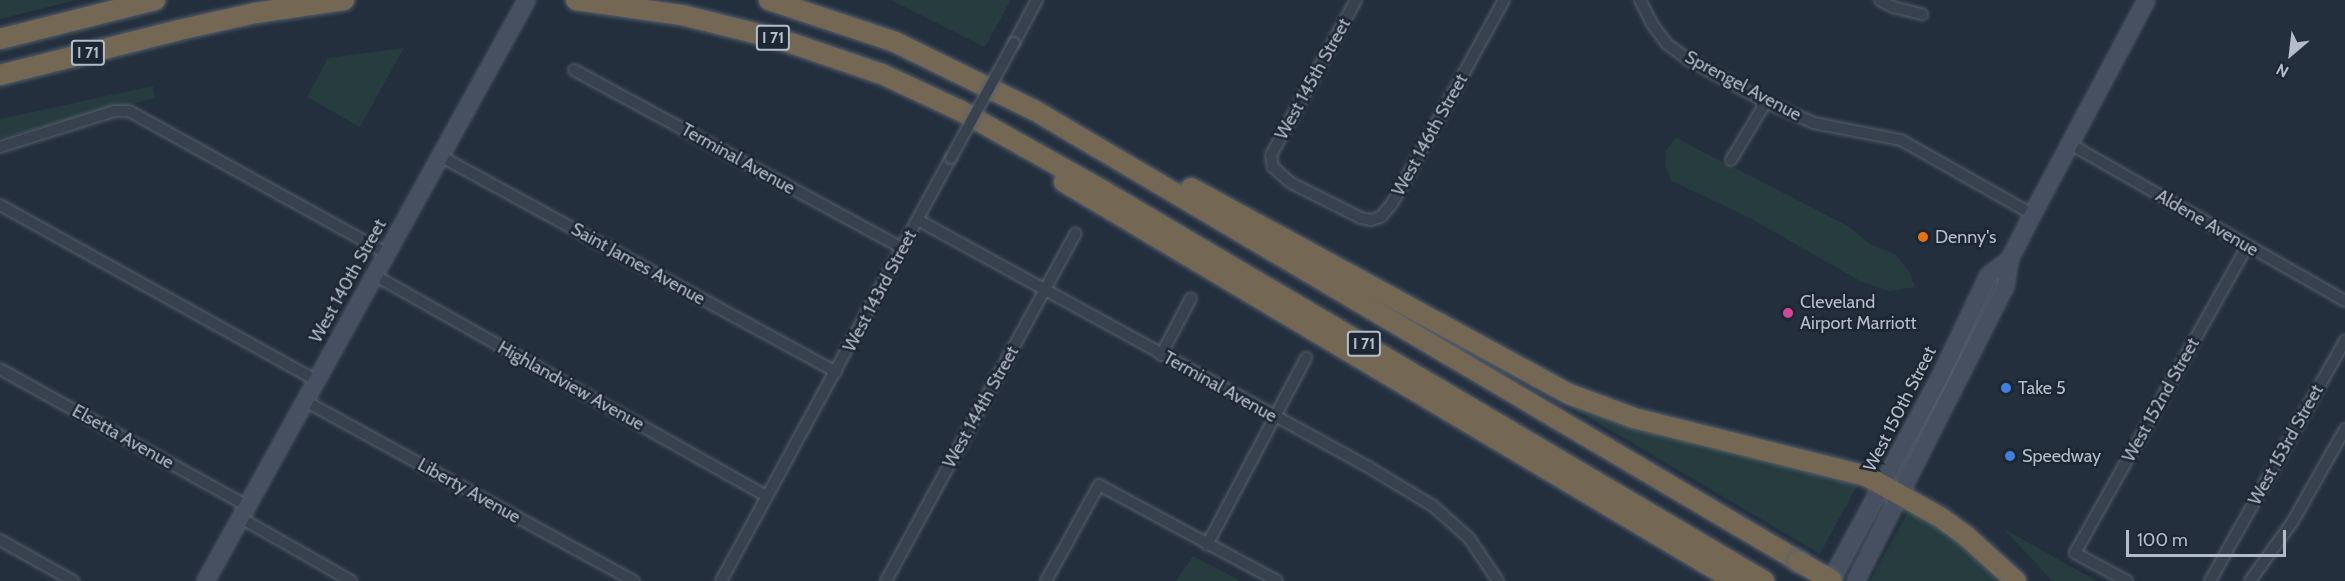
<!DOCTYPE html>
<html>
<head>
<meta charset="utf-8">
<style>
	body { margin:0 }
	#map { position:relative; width:2345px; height:581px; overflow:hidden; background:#242f3e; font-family:Cabin,sans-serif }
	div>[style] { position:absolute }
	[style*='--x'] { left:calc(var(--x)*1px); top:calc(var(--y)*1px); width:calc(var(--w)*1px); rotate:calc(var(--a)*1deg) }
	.green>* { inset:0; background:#263c3f }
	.roads { filter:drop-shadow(0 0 2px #565f6c) drop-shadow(0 0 2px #565f6c) }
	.street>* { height:10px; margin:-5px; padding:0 5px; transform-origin:5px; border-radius:5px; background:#38414e }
	.secondary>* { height:15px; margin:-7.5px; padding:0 7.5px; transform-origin:7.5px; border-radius:7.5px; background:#465061 }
	.highway>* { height:20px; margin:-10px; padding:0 10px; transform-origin:10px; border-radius:10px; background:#746855 }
	.bridges { filter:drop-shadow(0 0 2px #565f6c) drop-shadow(0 0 2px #565f6c) }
	.street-bridge>* { height:10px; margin:-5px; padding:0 5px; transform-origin:5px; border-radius:5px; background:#38414e }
	.highway-bridge>* { height:20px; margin:-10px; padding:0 10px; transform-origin:10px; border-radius:10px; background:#746855 }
	.dots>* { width:16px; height:16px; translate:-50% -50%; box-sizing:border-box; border:3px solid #1d2633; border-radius:50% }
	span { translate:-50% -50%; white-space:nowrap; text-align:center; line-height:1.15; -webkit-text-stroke:5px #1d2633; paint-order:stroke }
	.shield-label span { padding:2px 4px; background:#1d2633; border:2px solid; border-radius:4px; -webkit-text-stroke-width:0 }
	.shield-label { font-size:16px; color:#b4bcc9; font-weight:700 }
	.street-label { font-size:18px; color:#b4bcc9 }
	.poi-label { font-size:18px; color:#b4bcc9 }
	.left { translate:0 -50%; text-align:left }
	.north { position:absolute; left:2261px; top:24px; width:60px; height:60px; -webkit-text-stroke:4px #1d2633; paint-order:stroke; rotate:208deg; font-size:16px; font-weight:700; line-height:24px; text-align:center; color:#b4bcc9 }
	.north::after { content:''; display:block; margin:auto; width:21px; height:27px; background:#b4bcc9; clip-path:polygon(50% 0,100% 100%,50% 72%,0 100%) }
	.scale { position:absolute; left:2126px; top:530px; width:160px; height:27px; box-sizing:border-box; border:3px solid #b4bcc9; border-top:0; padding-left:8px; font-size:18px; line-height:21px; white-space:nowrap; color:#b4bcc9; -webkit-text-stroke:4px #1d2633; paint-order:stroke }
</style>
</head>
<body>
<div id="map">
	<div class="green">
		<div style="clip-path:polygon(0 0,76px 0,0 19px)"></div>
		<div style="clip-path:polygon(891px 0,1011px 0,985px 47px)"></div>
		<div style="clip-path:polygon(404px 48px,360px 127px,307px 97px,328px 58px)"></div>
		<div style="clip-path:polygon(153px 86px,155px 98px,0 138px,0 119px)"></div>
		<div style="clip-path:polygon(1676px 138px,1848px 226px,1870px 244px,1895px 254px,1910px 273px,1915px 287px,1889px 291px,1860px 281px,1746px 216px,1672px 181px,1665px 166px,1666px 150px)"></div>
		<div style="clip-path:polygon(1564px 397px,1859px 482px,1820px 554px,1561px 401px)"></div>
		<div style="clip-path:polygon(1909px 510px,1944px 531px,2000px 581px,1870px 581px)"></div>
		<div style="clip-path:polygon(2004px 529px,2097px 581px,2052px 581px)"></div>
		<div style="clip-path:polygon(1193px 556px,1241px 581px,1176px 581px)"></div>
	</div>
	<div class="roads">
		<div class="street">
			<div style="--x:1356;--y:0;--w:177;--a:118.7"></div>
			<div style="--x:1271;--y:155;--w:12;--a:81"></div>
			<div style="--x:1273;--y:167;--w:24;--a:42"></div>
			<div style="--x:1291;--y:183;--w:78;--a:26.6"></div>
			<div style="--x:1361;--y:218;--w:10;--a:11"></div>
			<div style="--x:1371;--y:220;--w:10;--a:-17"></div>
			<div style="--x:1381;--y:217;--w:19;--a:-51"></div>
			<div style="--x:1393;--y:202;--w:230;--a:-61.2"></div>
			<div style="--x:1640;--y:0;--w:27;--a:63"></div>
			<div style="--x:1652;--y:24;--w:25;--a:53"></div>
			<div style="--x:1667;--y:44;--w:27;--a:36"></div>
			<div style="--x:1689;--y:60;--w:88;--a:28.6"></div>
			<div style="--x:1766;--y:102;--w:52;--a:23.6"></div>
			<div style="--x:1814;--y:123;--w:89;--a:11.1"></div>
			<div style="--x:1901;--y:140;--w:150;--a:29.5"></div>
			<div style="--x:1880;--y:0;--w:15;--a:28"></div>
			<div style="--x:1893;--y:7;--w:30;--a:14"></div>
			<div style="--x:1014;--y:43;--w:49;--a:-61.9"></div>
			<div style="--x:574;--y:70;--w:373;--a:28.5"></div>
			<div style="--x:2070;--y:144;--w:317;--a:29.7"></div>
			<div style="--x:0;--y:147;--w:120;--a:-17.5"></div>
			<div style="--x:114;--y:111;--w:15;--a:0"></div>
			<div style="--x:129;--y:111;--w:294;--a:28.9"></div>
			<div style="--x:440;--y:156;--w:451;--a:28.6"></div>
			<div style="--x:1731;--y:160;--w:68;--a:-58.9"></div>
			<div style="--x:0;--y:205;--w:361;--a:29"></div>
			<div style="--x:918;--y:220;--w:516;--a:28.75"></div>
			<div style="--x:1370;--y:468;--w:74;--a:31.1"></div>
			<div style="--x:1433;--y:506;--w:48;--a:41.6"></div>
			<div style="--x:1469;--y:538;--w:52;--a:56"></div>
			<div style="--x:374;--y:275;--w:451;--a:29.4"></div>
			<div style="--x:1161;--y:355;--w:64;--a:-62.2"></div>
			<div style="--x:0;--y:369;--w:280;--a:29"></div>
			<div style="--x:305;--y:401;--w:375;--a:28.7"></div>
			<div style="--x:239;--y:517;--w:129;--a:29.7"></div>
			<div style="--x:0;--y:540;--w:84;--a:29.3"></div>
			<div style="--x:1207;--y:545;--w:212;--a:-62.1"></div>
			<div style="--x:721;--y:581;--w:481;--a:-61.5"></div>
			<div style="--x:886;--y:581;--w:396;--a:-61.4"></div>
			<div style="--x:1046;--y:581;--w:110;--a:-61.1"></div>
			<div style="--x:1099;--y:485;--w:202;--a:28.3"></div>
			<div style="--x:2127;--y:581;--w:59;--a:-151.7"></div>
			<div style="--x:2075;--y:553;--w:351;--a:-60.7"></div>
			<div style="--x:2210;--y:581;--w:276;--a:-60.7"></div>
			<div style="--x:2250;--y:581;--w:74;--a:-54.4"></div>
			<div style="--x:2293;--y:521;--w:106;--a:-60.5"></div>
		</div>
		<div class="secondary">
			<div style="--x:205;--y:581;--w:664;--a:-61.08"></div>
			<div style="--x:1830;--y:581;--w:228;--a:-61.8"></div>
			<div style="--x:1938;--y:380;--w:116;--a:-64.5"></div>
			<div style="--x:1988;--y:275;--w:26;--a:-37"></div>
			<div style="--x:1855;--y:581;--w:332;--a:-63.1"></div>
			<div style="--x:2005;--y:285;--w:26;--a:-81"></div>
			<div style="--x:2009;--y:259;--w:51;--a:-62.9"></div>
			<div style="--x:2032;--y:214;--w:242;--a:-62"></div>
		</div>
		<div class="highway">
			<div style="--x:576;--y:0;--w:107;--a:8.1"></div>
			<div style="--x:682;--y:15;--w:103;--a:14"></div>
			<div style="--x:782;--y:40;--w:106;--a:18.8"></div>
			<div style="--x:882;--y:74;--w:87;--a:25.1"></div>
			<div style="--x:961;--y:111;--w:162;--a:29.3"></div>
			<div style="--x:1102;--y:190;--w:769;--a:30.57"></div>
			<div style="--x:769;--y:0;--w:133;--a:18.4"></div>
			<div style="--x:895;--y:42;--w:155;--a:26.1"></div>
			<div style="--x:1034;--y:110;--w:887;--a:30.55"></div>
			<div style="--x:0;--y:39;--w:160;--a:-14.1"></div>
			<div style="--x:0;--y:75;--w:185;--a:-14.1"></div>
			<div style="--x:179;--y:30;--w:78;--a:-12.6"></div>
			<div style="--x:255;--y:13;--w:90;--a:-8.3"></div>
			<div style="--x:1064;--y:182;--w:781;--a:30.74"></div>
			<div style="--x:1191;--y:188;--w:430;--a:28.6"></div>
			<div style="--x:1569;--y:394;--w:69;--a:20.3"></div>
			<div style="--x:1634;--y:418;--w:239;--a:14"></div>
			<div style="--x:1866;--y:476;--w:85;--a:29"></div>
			<div style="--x:1940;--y:517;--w:32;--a:36"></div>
			<div style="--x:1966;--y:536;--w:67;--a:42"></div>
		</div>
	</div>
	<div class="bridges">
		<div class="street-bridge">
			<div style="--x:951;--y:158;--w:131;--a:-61.3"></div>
		</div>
		<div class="highway-bridge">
			<div style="--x:1798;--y:561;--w:39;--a:30"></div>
		</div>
	</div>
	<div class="dots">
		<div style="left:1923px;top:237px;background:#e8710a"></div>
		<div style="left:1788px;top:313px;background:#d1479c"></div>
		<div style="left:2006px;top:388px;background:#3f7fe0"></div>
		<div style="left:2010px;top:456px;background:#3f7fe0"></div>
	</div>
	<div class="shield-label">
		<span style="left:773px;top:38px">I 71</span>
		<span style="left:88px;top:53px">I 71</span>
		<span style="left:1364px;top:344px">I 71</span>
	</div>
	<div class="street-label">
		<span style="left:1313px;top:79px;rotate:-61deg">West 145th Street</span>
		<span style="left:1743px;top:86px;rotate:28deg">Sprengel Avenue</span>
		<span style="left:1430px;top:135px;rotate:-61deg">West 146th Street</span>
		<span style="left:738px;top:159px;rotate:29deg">Terminal Avenue</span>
		<span style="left:2207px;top:223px;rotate:30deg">Aldene Avenue</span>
		<span style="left:638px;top:264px;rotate:29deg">Saint James Avenue</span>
		<span style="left:348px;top:281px;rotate:-61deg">West 140th Street</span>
		<span style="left:880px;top:291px;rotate:-62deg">West 143rd Street</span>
		<span style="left:571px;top:386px;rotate:29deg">Highlandview Avenue</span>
		<span style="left:1220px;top:387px;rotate:29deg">Terminal Avenue</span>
		<span style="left:2161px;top:400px;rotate:-61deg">West 152nd Street</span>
		<span style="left:981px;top:407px;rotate:-61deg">West 144th Street</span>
		<span style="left:1900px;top:409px;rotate:-63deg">West 150th Street</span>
		<span style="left:123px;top:437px;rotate:29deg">Elsetta Avenue</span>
		<span style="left:2286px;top:445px;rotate:-61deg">West 153rd Street</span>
		<span style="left:469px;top:491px;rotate:29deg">Liberty Avenue</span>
	</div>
	<div class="poi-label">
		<span class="left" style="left:1935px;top:237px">Denny's</span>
		<span class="left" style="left:1800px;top:313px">Cleveland<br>Airport Marriott</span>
		<span class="left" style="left:2018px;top:388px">Take 5</span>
		<span class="left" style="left:2022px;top:456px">Speedway</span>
	</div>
	<div class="north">N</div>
	<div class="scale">100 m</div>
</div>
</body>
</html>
